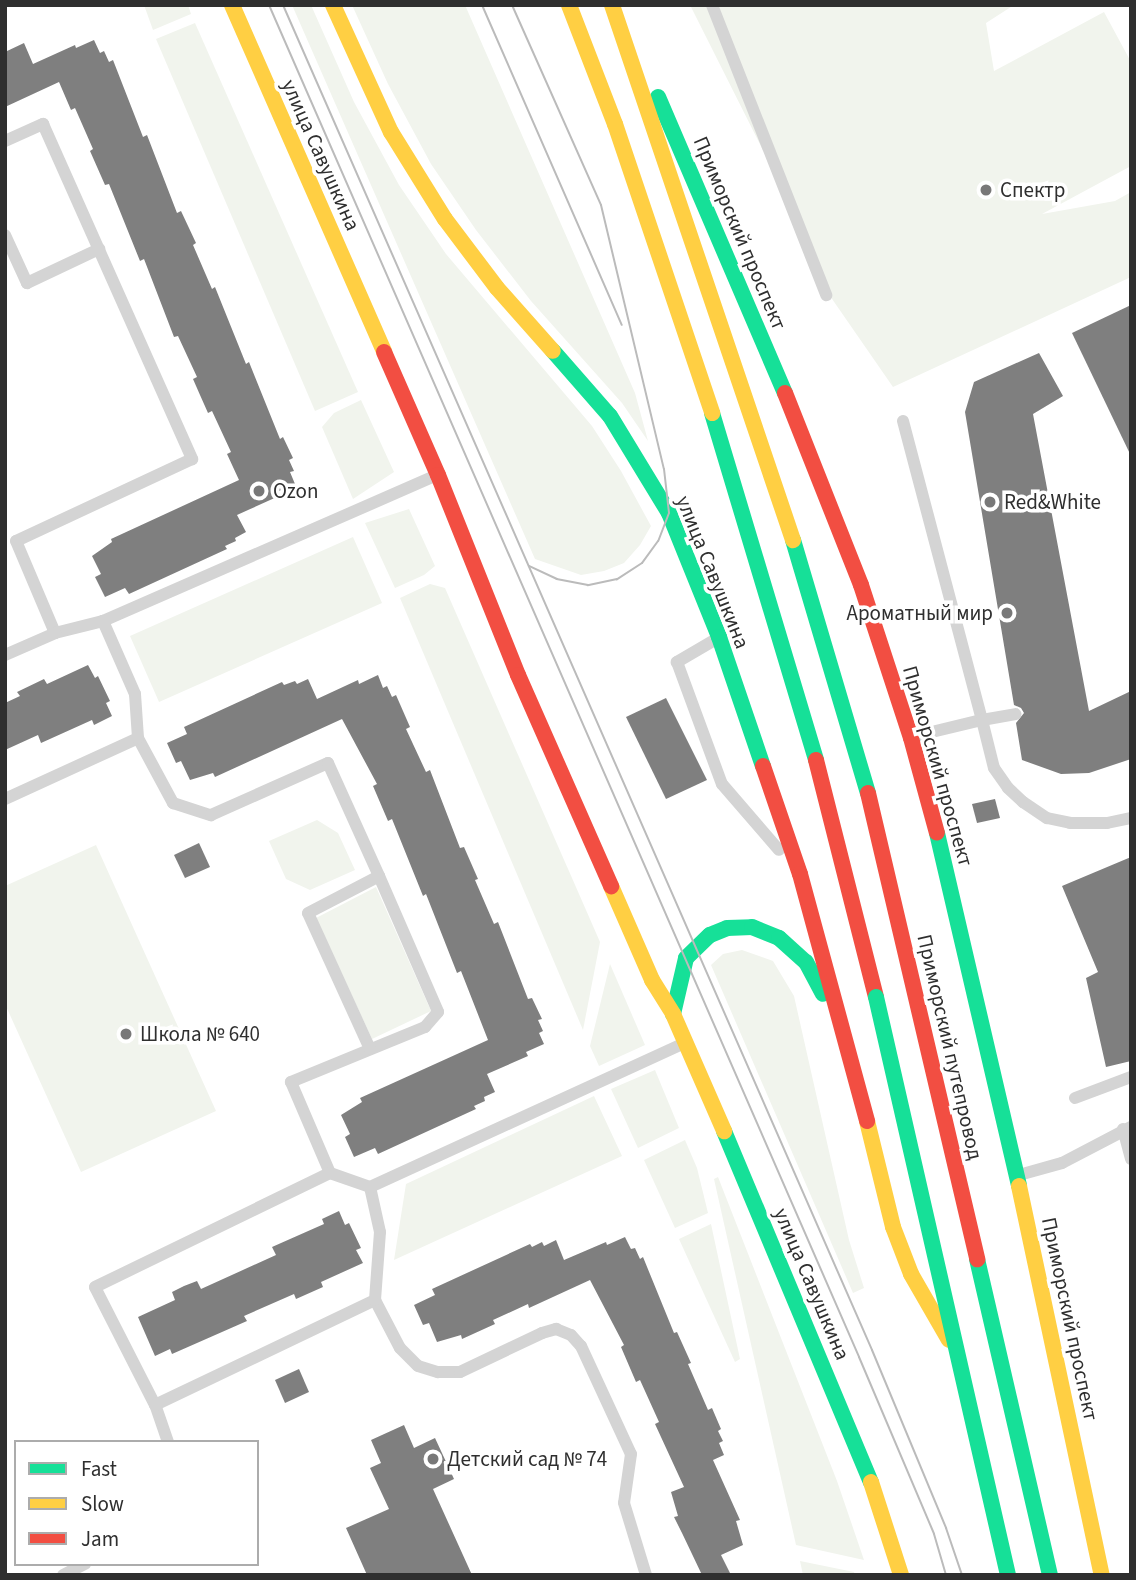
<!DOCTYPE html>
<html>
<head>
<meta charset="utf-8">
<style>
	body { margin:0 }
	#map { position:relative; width:1136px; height:1580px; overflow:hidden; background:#fff; font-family:"Source Sans 3",sans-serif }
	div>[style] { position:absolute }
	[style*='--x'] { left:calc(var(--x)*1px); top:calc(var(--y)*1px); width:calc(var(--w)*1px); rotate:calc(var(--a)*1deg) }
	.green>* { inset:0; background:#f1f4ed }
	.building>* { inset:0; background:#7f7f7f }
	.lane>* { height:12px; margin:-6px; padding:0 6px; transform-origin:6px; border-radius:6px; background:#d4d4d4 }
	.fast>* { height:16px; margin:-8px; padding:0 8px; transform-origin:8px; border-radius:8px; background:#16e098 }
	.slow>* { height:16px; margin:-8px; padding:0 8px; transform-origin:8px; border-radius:8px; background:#ffcf43 }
	.jam>* { height:16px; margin:-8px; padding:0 8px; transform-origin:8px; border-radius:8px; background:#f24e42 }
	.tram>* { height:2px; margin:-1px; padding:0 1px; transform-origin:1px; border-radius:1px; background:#bbb }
	.fast-bridge>* { height:16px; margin:-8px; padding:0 8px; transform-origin:8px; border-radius:8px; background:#16e098 }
	.dots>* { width:19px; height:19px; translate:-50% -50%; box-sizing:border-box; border:4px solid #fff; border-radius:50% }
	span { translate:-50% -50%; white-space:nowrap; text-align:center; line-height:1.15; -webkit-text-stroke:7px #fff; paint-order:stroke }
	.street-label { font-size:21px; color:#2f2f2f }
	.poi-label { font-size:21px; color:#2f2f2f }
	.left { translate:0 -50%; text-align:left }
	.right { translate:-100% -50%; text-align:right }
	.frame { position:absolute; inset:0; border:7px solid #2f2f2f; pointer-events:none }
	.legend { position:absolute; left:14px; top:1440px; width:245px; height:126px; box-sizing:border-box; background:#fff; border:2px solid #acacac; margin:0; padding:9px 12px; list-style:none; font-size:21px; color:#2f2f2f }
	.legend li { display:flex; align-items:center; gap:14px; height:35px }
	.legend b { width:35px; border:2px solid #acacac }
</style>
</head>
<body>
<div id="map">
	<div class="green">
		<div style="clip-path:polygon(144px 5px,188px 5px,191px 14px,153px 30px)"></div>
		<div style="clip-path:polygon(292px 5px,311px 5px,354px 102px,399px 185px,446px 254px,592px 426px,621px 471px,651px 526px,640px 545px,624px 563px,604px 571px,581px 575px,535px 559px)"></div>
		<div style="clip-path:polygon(352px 5px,465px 5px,635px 393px,648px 441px,622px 403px,531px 301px,476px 230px,431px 164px,388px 84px)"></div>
		<div style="clip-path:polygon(690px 5px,1014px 5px,986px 23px,994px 71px,1104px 12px,1131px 62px,1131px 166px,1042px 214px,1115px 201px,1131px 192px,1131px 277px,893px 387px,830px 296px,779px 182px)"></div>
		<div style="clip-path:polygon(195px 23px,358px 392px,315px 411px,156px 39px)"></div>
		<div style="clip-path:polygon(361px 400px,394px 472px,353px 499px,322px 427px,334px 413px)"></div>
		<div style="clip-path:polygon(409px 509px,435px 566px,424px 575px,395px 588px,365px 523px)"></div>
		<div style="clip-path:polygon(353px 537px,382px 603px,159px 702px,130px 636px)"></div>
		<div style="clip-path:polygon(430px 584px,445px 588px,600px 942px,583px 1030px,400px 598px)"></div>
		<div style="clip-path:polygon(317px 820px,338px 833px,355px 870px,310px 890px,286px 879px,269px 841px)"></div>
		<div style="clip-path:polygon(96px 845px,216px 1111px,81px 1172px,5px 1004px,5px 886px)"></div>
		<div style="clip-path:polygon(376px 887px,431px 1011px,372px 1039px,316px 918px)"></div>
		<div style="clip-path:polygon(742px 950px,773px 961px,794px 996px,849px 1240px,864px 1288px,853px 1293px,711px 965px,723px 954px)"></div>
		<div style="clip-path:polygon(610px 964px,645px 1045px,599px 1066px,590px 1046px)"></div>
		<div style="clip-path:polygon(655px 1070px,679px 1128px,638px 1148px,611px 1089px)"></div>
		<div style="clip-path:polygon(594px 1096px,622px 1156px,394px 1260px,406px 1184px)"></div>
		<div style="clip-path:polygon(685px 1140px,697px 1168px,708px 1213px,675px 1228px,644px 1160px)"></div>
		<div style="clip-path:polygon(718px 1177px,837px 1481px,864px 1560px,796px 1545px,714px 1179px)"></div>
		<div style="clip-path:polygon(711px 1224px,740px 1359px,735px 1362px,679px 1239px)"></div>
		<div style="clip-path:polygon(800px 1561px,854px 1572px,855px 1575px,803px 1575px)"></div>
	</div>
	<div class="building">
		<div style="clip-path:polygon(94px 40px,100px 53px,104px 51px,109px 62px,113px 60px,143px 137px,147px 135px,177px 213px,181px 211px,196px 243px,193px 245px,212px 289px,215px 287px,246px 364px,249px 362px,280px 439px,283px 437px,293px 458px,289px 460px,294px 471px,290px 472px,295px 484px,277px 492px,279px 496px,237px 515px,246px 532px,235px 538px,236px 541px,225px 546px,227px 549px,129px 594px,125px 588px,105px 597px,95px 577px,101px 574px,92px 556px,112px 542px,111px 539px,239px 480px,227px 454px,231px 452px,212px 411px,208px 413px,200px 395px,193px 379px,197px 377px,178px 336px,174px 337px,144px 259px,140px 261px,109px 184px,105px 185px,90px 151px,93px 149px,75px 108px,71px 110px,59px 82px,5px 107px,5px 52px,24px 43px,33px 64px,75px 45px,76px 48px)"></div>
		<div style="clip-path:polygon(1131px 305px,1131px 456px,1072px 333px)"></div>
		<div style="clip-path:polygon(1039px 353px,1063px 396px,1033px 414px,1089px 711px,1131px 691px,1131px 759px,1089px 773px,1061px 774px,1022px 760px,1016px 723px,1024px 713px,1021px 708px,1014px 705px,965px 412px,974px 382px)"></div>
		<div style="clip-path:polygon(88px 665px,95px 678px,98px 676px,110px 701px,106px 703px,112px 716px,94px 725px,92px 720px,41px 743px,38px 735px,5px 750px,5px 703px,20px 696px,17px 692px,44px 679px,47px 684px)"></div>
		<div style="clip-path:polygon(378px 675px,383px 688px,387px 686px,392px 697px,396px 695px,410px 727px,406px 729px,426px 772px,430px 770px,460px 848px,464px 847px,478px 879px,475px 880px,494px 924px,498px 922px,528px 999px,532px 998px,542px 1019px,538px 1020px,543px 1031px,539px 1033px,544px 1044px,526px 1052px,528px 1056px,487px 1074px,495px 1092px,484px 1097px,485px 1101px,474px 1106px,476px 1109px,378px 1154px,375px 1148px,354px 1157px,345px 1137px,350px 1134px,341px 1115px,362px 1102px,360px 1098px,488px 1040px,461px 971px,457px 973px,426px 894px,423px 896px,392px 819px,388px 821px,373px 786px,377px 784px,342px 719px,215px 777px,213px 773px,190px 780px,181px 761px,176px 763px,167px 743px,187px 734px,184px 727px,282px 682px,284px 685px,295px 681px,297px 684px,308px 679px,317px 699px,358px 680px,359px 684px)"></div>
		<div style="clip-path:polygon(666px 698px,707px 780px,666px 799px,626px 717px)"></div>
		<div style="clip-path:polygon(995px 799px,1000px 818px,977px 823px,972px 804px)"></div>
		<div style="clip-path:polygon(199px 843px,210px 867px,185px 878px,174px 855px)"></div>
		<div style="clip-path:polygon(1131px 857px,1131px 1061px,1106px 1067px,1086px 978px,1098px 972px,1062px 886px)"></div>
		<div style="clip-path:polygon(339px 1211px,345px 1225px,349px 1223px,361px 1248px,356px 1250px,363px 1263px,321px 1282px,323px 1287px,296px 1299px,294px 1294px,244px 1316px,247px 1321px,172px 1354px,170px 1349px,155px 1356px,138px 1317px,175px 1300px,172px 1292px,184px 1286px,197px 1281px,201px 1289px,276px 1255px,272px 1247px,324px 1224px,322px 1219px)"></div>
		<div style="clip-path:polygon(625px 1237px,631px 1249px,635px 1248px,640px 1259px,643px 1257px,674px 1333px,677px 1332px,691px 1363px,688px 1364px,708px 1410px,712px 1408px,721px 1429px,718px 1431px,723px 1441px,719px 1443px,724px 1455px,713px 1460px,740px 1520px,736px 1521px,743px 1545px,721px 1555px,731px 1575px,702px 1575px,682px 1533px,674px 1517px,678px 1516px,671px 1492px,684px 1487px,655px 1424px,659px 1422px,640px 1380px,636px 1382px,621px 1347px,624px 1345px,590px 1280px,529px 1308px,528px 1304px,493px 1320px,495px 1324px,462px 1339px,461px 1335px,437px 1342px,429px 1323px,423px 1325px,414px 1305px,435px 1295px,432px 1289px,530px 1244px,532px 1247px,542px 1242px,544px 1246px,556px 1240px,564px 1260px,606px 1242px,607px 1245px)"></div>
		<div style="clip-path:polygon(299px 1369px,309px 1392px,285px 1403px,275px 1380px)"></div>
		<div style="clip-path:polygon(404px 1425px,414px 1448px,435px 1438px,454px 1479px,433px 1489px,472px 1575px,367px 1575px,346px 1528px,389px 1509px,370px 1468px,381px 1463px,371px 1440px)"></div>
	</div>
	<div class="lane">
		<div style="--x:712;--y:5;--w:312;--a:68.5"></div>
		<div style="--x:5;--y:141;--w:42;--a:-24.1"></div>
		<div style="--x:43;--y:124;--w:367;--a:66"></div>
		<div style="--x:192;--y:459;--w:194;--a:155"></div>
		<div style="--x:16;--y:541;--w:100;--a:67"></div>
		<div style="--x:55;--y:633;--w:49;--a:-14"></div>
		<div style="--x:103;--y:621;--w:365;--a:-23.6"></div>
		<div style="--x:5;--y:235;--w:53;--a:65.4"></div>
		<div style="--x:27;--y:283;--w:80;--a:-25.3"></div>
		<div style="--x:903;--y:421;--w:309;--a:75.2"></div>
		<div style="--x:982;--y:720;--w:34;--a:-10"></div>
		<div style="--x:718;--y:638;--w:48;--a:149.7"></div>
		<div style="--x:677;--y:662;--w:130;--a:69.8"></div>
		<div style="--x:722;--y:784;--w:87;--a:49.2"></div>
		<div style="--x:5;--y:655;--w:55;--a:-23.7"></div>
		<div style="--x:911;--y:737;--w:73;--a:-13.5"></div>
		<div style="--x:982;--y:720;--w:49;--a:76"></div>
		<div style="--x:994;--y:768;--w:24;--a:55"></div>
		<div style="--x:1008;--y:788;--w:21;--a:43"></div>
		<div style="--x:1023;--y:802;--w:29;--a:34"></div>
		<div style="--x:1047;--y:818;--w:24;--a:12"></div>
		<div style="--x:1070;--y:823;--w:37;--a:0"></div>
		<div style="--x:1107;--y:823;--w:25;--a:-12"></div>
		<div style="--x:138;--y:738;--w:74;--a:61.7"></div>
		<div style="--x:173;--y:803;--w:40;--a:18"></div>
		<div style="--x:211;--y:815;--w:128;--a:-24"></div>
		<div style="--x:328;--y:763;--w:124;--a:65.7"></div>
		<div style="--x:379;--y:876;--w:148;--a:66.5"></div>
		<div style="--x:438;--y:1012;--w:20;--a:131"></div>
		<div style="--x:425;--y:1027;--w:145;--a:157.7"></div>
		<div style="--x:291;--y:1082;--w:99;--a:66.8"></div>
		<div style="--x:5;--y:799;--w:146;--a:-24.6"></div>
		<div style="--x:138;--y:738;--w:44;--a:-93.9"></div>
		<div style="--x:135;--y:694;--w:80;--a:-113.7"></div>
		<div style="--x:370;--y:1049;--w:149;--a:-114.5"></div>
		<div style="--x:308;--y:913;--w:80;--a:-27.5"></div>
		<div style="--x:1075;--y:1098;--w:60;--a:-20.6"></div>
		<div style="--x:1123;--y:1129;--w:31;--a:75"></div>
		<div style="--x:1019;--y:1175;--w:45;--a:-15.6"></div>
		<div style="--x:1062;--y:1163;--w:78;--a:-27.6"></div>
		<div style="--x:375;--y:1300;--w:54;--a:62.5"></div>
		<div style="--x:400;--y:1348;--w:25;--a:45"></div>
		<div style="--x:418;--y:1366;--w:21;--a:17"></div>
		<div style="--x:438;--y:1372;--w:22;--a:0"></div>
		<div style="--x:460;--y:1372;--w:91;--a:-25.4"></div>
		<div style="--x:542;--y:1333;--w:15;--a:-16"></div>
		<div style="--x:556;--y:1329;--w:16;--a:22"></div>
		<div style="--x:571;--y:1335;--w:15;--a:48"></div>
		<div style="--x:581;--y:1346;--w:119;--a:65.2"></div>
		<div style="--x:631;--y:1454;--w:49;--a:98.1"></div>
		<div style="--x:624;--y:1503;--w:75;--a:73"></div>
		<div style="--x:155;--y:1405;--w:132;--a:-117"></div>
		<div style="--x:95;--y:1287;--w:261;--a:-25.9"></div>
		<div style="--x:330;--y:1173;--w:42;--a:19.3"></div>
		<div style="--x:168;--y:1442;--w:39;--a:-109"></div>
		<div style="--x:155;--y:1405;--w:244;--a:-25.5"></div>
		<div style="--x:375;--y:1300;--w:68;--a:-85.8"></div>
		<div style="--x:380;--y:1232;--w:46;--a:-102.5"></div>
		<div style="--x:370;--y:1187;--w:345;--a:-24.6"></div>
		<div style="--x:63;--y:1575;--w:25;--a:-27"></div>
	</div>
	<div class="fast">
		<div style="--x:658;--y:97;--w:322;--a:66.8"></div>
		<div style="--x:553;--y:351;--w:86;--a:48.8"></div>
		<div style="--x:610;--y:416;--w:114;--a:58.7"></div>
		<div style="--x:669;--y:513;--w:134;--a:68"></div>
		<div style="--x:719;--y:637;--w:136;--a:71.2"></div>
		<div style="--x:712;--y:413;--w:362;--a:73.3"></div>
		<div style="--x:793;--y:540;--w:264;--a:73.5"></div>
		<div style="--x:937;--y:833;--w:362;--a:76.9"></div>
		<div style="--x:673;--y:1014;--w:57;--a:-76.9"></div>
		<div style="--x:686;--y:958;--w:33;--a:-44"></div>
		<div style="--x:710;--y:935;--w:18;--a:-22"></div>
		<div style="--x:727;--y:928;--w:25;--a:-2"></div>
		<div style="--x:752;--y:927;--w:29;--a:22"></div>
		<div style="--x:779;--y:938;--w:36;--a:42"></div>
		<div style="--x:806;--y:962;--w:36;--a:62"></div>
		<div style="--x:724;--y:1131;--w:381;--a:67.3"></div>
		<div style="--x:977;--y:1259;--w:324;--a:77"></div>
	</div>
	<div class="slow">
		<div style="--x:232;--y:5;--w:379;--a:66.3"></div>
		<div style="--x:333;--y:5;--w:140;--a:65.5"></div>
		<div style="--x:391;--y:132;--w:102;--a:58.2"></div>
		<div style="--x:445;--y:219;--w:86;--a:53"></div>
		<div style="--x:497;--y:288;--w:84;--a:48.4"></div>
		<div style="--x:569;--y:5;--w:128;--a:68.9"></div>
		<div style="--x:615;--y:124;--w:305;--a:71.4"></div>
		<div style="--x:612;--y:5;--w:565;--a:71.31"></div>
		<div style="--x:611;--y:886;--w:103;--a:66.4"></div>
		<div style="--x:652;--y:980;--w:40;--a:58"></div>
		<div style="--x:673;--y:1014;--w:128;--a:66.4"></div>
		<div style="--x:867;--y:1121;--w:109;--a:76.2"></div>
		<div style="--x:893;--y:1227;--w:50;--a:69"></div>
		<div style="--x:911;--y:1274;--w:76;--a:60.1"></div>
		<div style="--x:1019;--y:1186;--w:398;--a:78"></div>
		<div style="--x:871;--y:1482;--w:98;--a:72.1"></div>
	</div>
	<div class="jam">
		<div style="--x:384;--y:352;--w:134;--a:66.3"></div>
		<div style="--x:438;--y:475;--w:215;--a:68.2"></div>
		<div style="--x:518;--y:675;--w:231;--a:66.2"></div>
		<div style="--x:785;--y:393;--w:206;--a:68.4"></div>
		<div style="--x:861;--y:585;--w:161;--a:71.9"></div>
		<div style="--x:911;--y:738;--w:98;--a:74.7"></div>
		<div style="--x:816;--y:760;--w:244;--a:75.8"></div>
		<div style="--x:763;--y:766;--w:114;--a:71.1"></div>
		<div style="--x:800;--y:874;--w:256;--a:74.8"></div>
		<div style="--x:868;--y:793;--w:479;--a:76.8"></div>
	</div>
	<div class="tram">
		<div style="--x:269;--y:5;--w:1475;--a:66.42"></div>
		<div style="--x:859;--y:1357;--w:192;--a:67"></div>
		<div style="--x:934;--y:1534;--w:43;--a:73.7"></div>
		<div style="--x:283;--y:5;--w:1468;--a:66.35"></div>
		<div style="--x:872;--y:1350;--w:193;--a:67.4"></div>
		<div style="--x:946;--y:1528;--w:50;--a:71.2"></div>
		<div style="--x:482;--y:5;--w:349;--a:66.4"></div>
		<div style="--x:512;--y:5;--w:219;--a:66"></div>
		<div style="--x:601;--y:205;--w:271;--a:76.6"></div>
		<div style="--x:664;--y:469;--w:44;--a:83.5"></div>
		<div style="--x:669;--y:513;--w:30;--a:111"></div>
		<div style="--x:658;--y:541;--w:27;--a:126"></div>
		<div style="--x:642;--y:563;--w:30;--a:147"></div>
		<div style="--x:617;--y:579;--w:30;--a:168"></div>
		<div style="--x:588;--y:585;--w:32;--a:-169"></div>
		<div style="--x:557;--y:579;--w:31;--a:-155"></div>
	</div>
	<div class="fast-bridge">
		<div style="--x:876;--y:997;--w:593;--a:77.14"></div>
	</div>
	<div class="dots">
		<div style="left:986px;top:190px;background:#787878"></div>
		<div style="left:259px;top:491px;background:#787878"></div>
		<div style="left:990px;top:502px;background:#787878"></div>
		<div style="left:1007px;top:613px;background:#787878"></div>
		<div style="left:126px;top:1034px;background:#787878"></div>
		<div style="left:433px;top:1459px;background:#787878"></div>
	</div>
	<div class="street-label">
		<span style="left:321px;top:155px;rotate:66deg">улица Савушкина</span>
		<span style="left:740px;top:233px;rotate:67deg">Приморский проспект</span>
		<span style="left:713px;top:572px;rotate:68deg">улица Савушкина</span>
		<span style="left:938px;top:766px;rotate:74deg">Приморский проспект</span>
		<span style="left:950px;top:1047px;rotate:77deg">Приморский путепровод</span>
		<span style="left:812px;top:1284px;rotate:67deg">улица Савушкина</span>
		<span style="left:1070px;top:1319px;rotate:78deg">Приморский проспект</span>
	</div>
	<div class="poi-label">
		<span class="left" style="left:1000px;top:190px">Спектр</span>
		<span class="left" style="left:273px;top:491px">Ozon</span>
		<span class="left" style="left:1004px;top:502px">Red&amp;White</span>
		<span class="right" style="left:993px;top:613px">Ароматный мир</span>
		<span class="left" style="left:140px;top:1034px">Школа № 640</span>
		<span class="left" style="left:447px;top:1459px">Детский сад № 74</span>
	</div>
	<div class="frame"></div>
	<ul class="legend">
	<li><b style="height:9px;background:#16e098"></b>Fast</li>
	<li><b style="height:9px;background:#ffcf43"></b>Slow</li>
	<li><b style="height:9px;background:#f24e42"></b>Jam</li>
	</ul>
</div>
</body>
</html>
